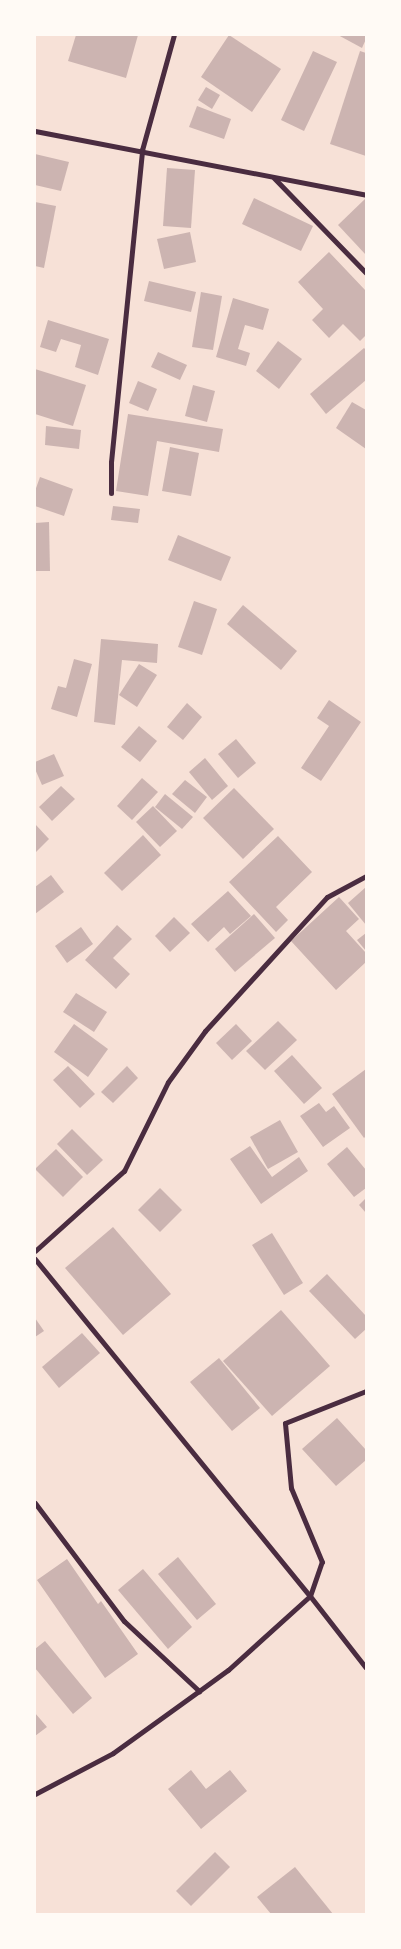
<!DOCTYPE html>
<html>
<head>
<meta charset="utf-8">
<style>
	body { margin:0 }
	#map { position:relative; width:401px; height:1949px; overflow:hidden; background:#f7e1d7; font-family:"Public Sans",sans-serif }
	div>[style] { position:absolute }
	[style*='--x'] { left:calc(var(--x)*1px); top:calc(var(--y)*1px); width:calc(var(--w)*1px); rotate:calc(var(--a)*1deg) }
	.building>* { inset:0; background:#ccb4b1 }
	.minor>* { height:5px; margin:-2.5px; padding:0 2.5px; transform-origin:2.5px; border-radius:2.5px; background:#4a2c40 }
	span { translate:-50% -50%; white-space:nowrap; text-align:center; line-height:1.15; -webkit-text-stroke:4px #fffaf5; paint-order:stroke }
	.frame { position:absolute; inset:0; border:36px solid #fffaf5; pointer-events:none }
</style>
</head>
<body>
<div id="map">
	<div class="building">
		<div style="clip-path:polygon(76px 35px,138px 35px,126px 78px,68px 61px)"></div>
		<div style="clip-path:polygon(229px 35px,281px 69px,252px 112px,201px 77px)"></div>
		<div style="clip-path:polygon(338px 35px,366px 35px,366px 39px,362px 48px)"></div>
		<div style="clip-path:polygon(313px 51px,337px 62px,304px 131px,281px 120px)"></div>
		<div style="clip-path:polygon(360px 51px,366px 53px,366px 156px,330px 144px)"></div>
		<div style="clip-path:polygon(206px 87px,220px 95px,212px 109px,198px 100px)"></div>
		<div style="clip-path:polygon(197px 106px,231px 119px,224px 139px,189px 127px)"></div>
		<div style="clip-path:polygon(35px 154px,69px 162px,61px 191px,35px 185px)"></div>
		<div style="clip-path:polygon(167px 168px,195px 170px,191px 228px,163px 226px)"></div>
		<div style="clip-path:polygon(254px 198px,313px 226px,301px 251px,242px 224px)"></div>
		<div style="clip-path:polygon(366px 198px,366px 255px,338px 225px)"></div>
		<div style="clip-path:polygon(35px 202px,56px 206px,44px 268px,35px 266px)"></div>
		<div style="clip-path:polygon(190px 232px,196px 262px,164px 269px,157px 239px)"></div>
		<div style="clip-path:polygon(329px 252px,366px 291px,366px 335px,360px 341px,343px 324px,329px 338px,312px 320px,323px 309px,298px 282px)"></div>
		<div style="clip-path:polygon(149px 281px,196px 292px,191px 312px,144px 301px)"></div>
		<div style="clip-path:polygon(201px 292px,222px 296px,213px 350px,192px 347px)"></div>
		<div style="clip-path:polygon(233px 298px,269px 309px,263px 330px,245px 325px,238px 349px,250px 353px,246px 366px,216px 357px)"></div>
		<div style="clip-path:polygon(48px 320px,109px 339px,98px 375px,75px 367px,81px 345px,61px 339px,56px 352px,40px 347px)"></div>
		<div style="clip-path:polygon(278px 341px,302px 359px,279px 389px,256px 371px)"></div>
		<div style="clip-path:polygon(364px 348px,366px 350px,366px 380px,326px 414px,310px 394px)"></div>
		<div style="clip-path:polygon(158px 352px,187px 365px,180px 380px,151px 367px)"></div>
		<div style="clip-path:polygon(35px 369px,86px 385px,73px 426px,35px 414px)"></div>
		<div style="clip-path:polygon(138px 381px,157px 389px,148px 411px,129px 403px)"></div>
		<div style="clip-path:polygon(193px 385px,215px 391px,207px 422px,185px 416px)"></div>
		<div style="clip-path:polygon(352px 402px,366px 410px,366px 449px,336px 428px)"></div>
		<div style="clip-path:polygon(128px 414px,223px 429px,219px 452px,157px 441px,148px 496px,116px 491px)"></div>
		<div style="clip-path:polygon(46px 426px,81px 430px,79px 449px,45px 445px)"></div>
		<div style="clip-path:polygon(170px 447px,199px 453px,191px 496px,162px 491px)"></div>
		<div style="clip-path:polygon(40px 477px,73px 489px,64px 516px,35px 506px,35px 491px)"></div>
		<div style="clip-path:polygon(113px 506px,140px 509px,138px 523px,111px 520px)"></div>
		<div style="clip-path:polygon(49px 522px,50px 571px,35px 571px,35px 523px)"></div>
		<div style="clip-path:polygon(178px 535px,231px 557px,221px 581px,168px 560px)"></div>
		<div style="clip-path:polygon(194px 601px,217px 609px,202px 655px,178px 647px)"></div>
		<div style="clip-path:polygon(243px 605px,297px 651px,281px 670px,227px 624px)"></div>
		<div style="clip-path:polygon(101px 639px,158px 644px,157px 663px,122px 660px,115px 725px,94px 722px)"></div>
		<div style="clip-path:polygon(74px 659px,92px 664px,77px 717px,51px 709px,58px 686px,66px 688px)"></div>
		<div style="clip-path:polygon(139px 664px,157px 675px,137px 707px,119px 695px)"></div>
		<div style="clip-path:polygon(329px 700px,361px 722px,321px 781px,301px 768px,329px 726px,317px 718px)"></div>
		<div style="clip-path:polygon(187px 703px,202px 717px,183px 740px,167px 727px)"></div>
		<div style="clip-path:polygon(139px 726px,157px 741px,140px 762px,121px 747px)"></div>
		<div style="clip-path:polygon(236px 739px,256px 763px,238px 778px,218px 754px)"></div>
		<div style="clip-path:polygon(54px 754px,64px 776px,42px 785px,35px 769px,35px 762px)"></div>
		<div style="clip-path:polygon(205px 758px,228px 786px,212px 800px,189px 772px)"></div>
		<div style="clip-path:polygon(142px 778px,158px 792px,132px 820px,117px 806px)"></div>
		<div style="clip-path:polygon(185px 780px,207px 797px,195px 813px,172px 794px)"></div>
		<div style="clip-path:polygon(61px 786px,75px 799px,52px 821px,39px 807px)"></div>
		<div style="clip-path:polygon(234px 788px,274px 829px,243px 859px,203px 818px)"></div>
		<div style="clip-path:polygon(165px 794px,193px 817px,182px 829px,155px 807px)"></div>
		<div style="clip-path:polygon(153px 806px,177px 831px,160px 847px,136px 822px)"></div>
		<div style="clip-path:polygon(35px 824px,49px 839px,35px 853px)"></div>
		<div style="clip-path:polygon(143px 835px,161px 855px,122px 891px,104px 873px)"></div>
		<div style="clip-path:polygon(278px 836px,312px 872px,276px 907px,288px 920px,276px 932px,229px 882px)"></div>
		<div style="clip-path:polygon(51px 875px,64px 892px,35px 914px,35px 887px)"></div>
		<div style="clip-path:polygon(366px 887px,366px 925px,348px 903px)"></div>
		<div style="clip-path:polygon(228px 891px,251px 916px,230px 934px,224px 927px,208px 942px,191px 924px)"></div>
		<div style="clip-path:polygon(339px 897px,359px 919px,346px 931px,366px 953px,366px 962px,336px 990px,291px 941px)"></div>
		<div style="clip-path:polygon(254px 914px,275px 938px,235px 972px,215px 949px)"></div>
		<div style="clip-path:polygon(174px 917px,190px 933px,170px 952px,155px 936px)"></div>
		<div style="clip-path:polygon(117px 925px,132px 939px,113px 958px,130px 974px,116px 989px,85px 960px)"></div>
		<div style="clip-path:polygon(81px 927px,93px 944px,67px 963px,55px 946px)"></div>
		<div style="clip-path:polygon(366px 933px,366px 951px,357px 940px)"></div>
		<div style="clip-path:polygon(76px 993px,107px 1012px,94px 1032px,63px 1012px)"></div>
		<div style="clip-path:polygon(278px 1021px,297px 1040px,265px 1070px,246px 1051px)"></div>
		<div style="clip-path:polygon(74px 1024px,108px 1049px,88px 1077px,54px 1052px)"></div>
		<div style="clip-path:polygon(236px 1024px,252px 1041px,232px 1060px,216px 1043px)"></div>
		<div style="clip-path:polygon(292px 1055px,322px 1088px,304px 1104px,274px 1071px)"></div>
		<div style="clip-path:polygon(68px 1066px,95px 1094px,80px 1108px,53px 1080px)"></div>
		<div style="clip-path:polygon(127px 1066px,138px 1078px,113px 1103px,101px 1092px)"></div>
		<div style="clip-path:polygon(366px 1069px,366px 1136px,364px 1138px,332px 1094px)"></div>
		<div style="clip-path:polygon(319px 1103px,326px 1112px,334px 1106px,350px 1128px,323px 1147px,300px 1116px)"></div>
		<div style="clip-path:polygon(280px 1120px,298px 1152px,268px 1169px,250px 1137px)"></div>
		<div style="clip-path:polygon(72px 1129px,103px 1160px,87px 1175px,57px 1144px)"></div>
		<div style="clip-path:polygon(250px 1146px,272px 1177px,299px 1157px,308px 1171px,261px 1204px,230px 1159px)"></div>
		<div style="clip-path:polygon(347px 1147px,366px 1170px,366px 1188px,354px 1197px,327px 1164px)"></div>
		<div style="clip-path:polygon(56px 1149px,83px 1177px,63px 1197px,35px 1169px)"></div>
		<div style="clip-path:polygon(160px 1188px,182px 1210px,160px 1232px,138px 1210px)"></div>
		<div style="clip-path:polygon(366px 1198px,366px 1213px,359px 1205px)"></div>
		<div style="clip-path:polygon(113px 1227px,171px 1294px,123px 1335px,65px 1268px)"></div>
		<div style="clip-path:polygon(272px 1233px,303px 1283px,284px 1295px,252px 1245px)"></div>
		<div style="clip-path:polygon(327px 1274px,366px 1316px,366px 1329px,355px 1339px,309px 1291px)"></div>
		<div style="clip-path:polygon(281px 1310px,330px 1366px,272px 1416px,223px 1361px)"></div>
		<div style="clip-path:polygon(35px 1318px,44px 1331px,35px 1337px)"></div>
		<div style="clip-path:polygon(82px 1333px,100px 1353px,59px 1388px,42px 1367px)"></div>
		<div style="clip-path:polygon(219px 1358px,260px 1408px,232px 1431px,190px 1382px)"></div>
		<div style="clip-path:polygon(337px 1418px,366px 1450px,366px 1460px,336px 1486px,302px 1449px)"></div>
		<div style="clip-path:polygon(178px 1557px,216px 1604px,197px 1620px,158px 1574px)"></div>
		<div style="clip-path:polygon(67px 1559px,98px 1604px,101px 1601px,138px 1654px,105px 1678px,37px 1580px)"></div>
		<div style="clip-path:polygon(143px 1569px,192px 1627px,168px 1649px,118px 1590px)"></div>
		<div style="clip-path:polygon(45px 1641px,92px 1698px,73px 1714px,35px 1668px,35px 1649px)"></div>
		<div style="clip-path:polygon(35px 1713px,47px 1727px,35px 1736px)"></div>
		<div style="clip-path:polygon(191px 1770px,206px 1789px,230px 1770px,247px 1791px,201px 1829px,168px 1789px)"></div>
		<div style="clip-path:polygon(215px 1852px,230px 1867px,191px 1906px,176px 1891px)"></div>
		<div style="clip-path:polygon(295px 1867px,333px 1914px,271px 1914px,257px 1897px)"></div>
	</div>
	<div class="minor">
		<div style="--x:35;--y:131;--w:337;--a:10.9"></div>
		<div style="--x:274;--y:178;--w:132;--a:45.9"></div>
		<div style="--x:111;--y:493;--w:31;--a:-90"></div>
		<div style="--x:111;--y:462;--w:314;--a:-84.3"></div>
		<div style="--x:142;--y:150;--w:119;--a:-74.5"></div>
		<div style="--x:35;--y:1251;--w:120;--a:-42"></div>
		<div style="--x:124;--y:1171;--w:99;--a:-63.7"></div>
		<div style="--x:168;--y:1082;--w:63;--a:-54"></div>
		<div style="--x:205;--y:1031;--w:181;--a:-47.7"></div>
		<div style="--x:327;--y:897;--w:44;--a:-28.3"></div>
		<div style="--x:35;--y:1259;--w:435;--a:50.8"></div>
		<div style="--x:310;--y:1596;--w:91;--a:52.1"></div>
		<div style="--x:35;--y:1503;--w:148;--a:53"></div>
		<div style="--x:124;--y:1621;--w:103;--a:43"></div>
		<div style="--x:35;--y:1794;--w:88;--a:-27.7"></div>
		<div style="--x:113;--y:1753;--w:106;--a:-35.8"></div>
		<div style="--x:199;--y:1691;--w:36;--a:-36"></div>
		<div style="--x:228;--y:1670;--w:110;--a:-42.1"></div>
		<div style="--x:310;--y:1596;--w:36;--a:-71"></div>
		<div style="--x:322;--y:1562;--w:80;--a:-112.7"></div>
		<div style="--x:291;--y:1488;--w:65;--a:-95.3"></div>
		<div style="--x:285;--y:1423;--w:87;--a:-21.6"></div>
	</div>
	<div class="frame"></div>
</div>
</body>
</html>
